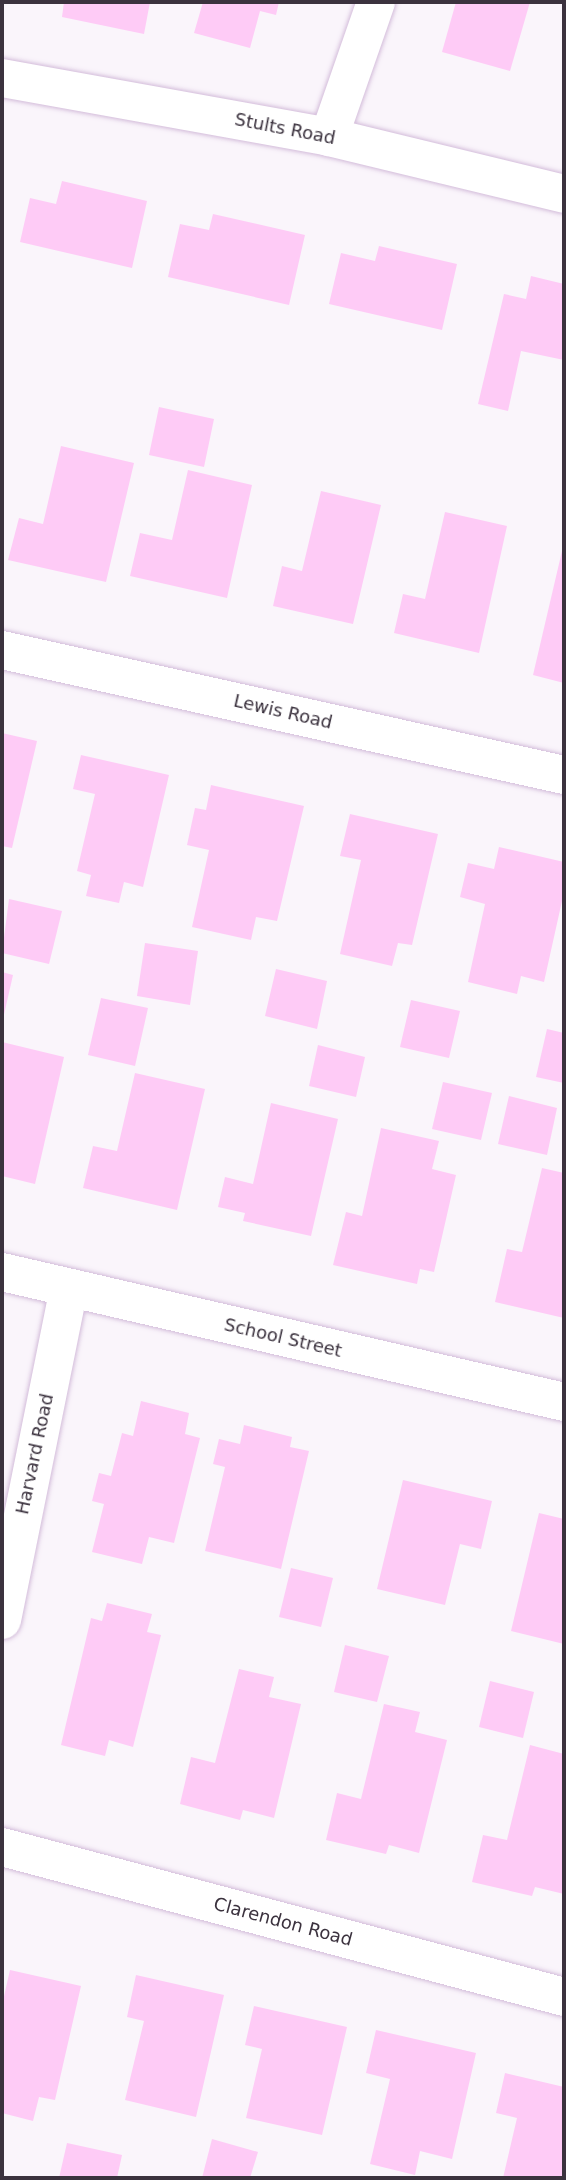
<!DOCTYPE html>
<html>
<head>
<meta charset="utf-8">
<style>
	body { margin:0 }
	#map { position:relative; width:566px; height:2180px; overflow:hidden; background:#faf5fb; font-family:"DejaVu Sans",sans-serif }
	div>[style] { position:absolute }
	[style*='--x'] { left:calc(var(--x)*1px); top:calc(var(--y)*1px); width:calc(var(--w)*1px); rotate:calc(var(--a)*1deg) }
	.building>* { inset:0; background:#fecbf6 }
	.roads { filter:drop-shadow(0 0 2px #d3bcda) drop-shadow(0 0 2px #d3bcda) }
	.minor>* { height:38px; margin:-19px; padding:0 19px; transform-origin:19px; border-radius:19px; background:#fff }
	span { translate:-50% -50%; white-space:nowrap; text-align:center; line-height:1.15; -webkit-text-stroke:5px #fff; paint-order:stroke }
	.street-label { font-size:18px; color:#3b323e }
	.frame { position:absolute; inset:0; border:4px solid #3b323e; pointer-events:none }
</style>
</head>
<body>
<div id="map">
	<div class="building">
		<div style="clip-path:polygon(64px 2px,150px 2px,144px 34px,62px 17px)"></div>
		<div style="clip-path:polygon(203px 2px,279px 2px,276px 15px,260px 11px,250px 48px,194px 33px)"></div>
		<div style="clip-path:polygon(456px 2px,530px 2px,510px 71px,442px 52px)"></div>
		<div style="clip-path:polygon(62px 181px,147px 201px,132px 268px,20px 242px,30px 198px,56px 204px)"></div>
		<div style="clip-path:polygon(213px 214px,305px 235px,289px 305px,168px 277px,180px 224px,209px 230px)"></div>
		<div style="clip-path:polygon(379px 246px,457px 264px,442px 330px,329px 304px,341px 253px,375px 261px)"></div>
		<div style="clip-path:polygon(531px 276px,564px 284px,564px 360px,521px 351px,508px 411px,478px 404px,504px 294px,526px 299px)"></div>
		<div style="clip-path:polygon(159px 407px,214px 419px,204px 467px,149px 455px)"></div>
		<div style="clip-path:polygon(61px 446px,134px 463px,106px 582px,8px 560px,19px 518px,43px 524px)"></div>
		<div style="clip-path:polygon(188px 470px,252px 485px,227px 598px,130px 576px,140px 533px,172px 540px)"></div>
		<div style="clip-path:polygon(321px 491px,381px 505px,353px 624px,273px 606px,282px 566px,302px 571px)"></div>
		<div style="clip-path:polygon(445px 512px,507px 526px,479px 653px,394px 633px,403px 594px,425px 599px)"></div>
		<div style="clip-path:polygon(562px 551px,564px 552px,564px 683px,533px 675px)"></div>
		<div style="clip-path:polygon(2px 733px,37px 741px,12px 848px,2px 846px)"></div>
		<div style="clip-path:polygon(81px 755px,169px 775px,143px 887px,124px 882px,119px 903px,86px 896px,91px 875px,77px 871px,95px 794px,73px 789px)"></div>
		<div style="clip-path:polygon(211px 785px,304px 806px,277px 921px,256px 917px,251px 940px,192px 927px,209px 850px,187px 845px,195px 808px,206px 810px)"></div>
		<div style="clip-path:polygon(350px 814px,438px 834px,412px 945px,398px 943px,392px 966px,340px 954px,361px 860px,340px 856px)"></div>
		<div style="clip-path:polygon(499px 847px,564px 862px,564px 892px,544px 982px,521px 976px,517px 994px,468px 982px,485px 904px,460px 897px,468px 863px,494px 869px)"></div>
		<div style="clip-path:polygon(9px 899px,62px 911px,49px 964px,2px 953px)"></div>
		<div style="clip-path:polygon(145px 943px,198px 951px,190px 1005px,137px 996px)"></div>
		<div style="clip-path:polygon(276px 969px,327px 981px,317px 1029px,265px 1016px)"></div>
		<div style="clip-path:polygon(2px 972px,13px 975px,3px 1019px,2px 1019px)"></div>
		<div style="clip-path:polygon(101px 998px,148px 1008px,135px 1066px,88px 1055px)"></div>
		<div style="clip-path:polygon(411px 1000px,460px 1011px,449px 1058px,400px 1047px)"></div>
		<div style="clip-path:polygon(547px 1029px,564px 1033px,564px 1083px,536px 1077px)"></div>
		<div style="clip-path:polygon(2px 1042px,64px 1057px,35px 1184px,2px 1176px)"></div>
		<div style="clip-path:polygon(318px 1045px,365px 1057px,356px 1097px,309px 1086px)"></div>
		<div style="clip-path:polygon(135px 1073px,205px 1089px,177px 1210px,83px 1188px,93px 1146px,117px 1151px)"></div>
		<div style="clip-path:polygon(443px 1082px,492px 1093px,481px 1140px,432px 1129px)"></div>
		<div style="clip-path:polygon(509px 1096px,557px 1108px,547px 1155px,498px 1144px)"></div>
		<div style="clip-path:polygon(271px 1103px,338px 1119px,311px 1236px,243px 1221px,245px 1213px,218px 1207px,225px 1177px,253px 1184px)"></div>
		<div style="clip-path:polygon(381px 1128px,439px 1141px,432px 1169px,456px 1175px,434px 1272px,420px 1269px,417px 1284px,333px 1265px,346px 1212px,362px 1216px)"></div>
		<div style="clip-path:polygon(542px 1168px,564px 1173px,564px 1318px,495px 1302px,507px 1249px,522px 1252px)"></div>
		<div style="clip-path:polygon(141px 1401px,189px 1413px,185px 1434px,200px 1438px,174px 1543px,149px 1537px,142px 1564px,92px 1552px,104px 1504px,92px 1501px,99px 1473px,111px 1476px,122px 1433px,133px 1436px)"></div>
		<div style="clip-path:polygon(244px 1425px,292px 1437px,290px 1447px,309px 1451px,281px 1569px,205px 1551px,225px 1467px,213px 1464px,219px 1439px,240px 1444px)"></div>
		<div style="clip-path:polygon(403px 1480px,492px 1501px,481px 1549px,460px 1544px,445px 1605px,377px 1589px)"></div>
		<div style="clip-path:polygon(539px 1513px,564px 1519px,564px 1644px,511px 1631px)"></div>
		<div style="clip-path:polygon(291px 1568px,333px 1578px,321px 1627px,279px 1617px)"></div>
		<div style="clip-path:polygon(107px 1603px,152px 1614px,147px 1632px,161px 1635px,133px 1747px,109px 1740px,105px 1756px,61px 1745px,91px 1618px,102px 1621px)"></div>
		<div style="clip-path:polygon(345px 1645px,389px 1656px,377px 1702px,334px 1692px)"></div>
		<div style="clip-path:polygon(239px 1669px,274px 1677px,269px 1697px,301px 1704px,274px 1818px,243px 1810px,240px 1820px,180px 1804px,191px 1757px,215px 1763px)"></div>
		<div style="clip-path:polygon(490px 1681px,534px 1692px,523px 1738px,479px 1727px)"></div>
		<div style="clip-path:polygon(384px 1704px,420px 1712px,415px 1732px,447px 1740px,419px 1853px,389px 1845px,386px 1854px,326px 1840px,337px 1793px,361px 1799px)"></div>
		<div style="clip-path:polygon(530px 1745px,564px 1754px,564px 1894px,535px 1887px,532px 1896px,472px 1882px,483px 1835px,507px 1840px)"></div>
		<div style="clip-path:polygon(10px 1970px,81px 1986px,55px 2100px,39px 2097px,33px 2121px,2px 2113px,2px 2005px)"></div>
		<div style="clip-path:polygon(136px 1975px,224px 1995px,196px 2117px,125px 2100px,144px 2021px,127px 2017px)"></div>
		<div style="clip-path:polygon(254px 2006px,347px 2027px,322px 2135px,246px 2118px,262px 2049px,245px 2045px)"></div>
		<div style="clip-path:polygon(376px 2030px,476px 2053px,452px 2159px,420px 2151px,415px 2175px,370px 2164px,390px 2079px,366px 2073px)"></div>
		<div style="clip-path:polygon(505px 2073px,564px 2087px,564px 2178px,503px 2178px,517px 2118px,496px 2113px)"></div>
		<div style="clip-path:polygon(212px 2139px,258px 2152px,250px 2178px,202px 2178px)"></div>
		<div style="clip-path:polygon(67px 2143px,122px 2155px,117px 2178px,59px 2178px)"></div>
	</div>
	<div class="roads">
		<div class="minor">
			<div style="--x:2;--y:78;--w:332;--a:10.2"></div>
			<div style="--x:329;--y:137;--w:242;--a:13.6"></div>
			<div style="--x:329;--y:137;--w:143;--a:-70.8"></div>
			<div style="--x:2;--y:650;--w:576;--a:12.54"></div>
			<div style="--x:2;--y:1272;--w:577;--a:13.02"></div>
			<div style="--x:2;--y:1620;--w:338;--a:-78.6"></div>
			<div style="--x:2;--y:1847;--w:582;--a:14.94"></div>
		</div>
	</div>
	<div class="street-label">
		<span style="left:285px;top:129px;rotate:11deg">Stults Road</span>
		<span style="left:283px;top:712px;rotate:13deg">Lewis Road</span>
		<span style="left:283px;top:1338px;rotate:13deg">School Street</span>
		<span style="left:35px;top:1454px;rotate:-78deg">Harvard Road</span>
		<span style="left:283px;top:1922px;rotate:15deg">Clarendon Road</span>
	</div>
	<div class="frame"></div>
</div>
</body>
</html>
